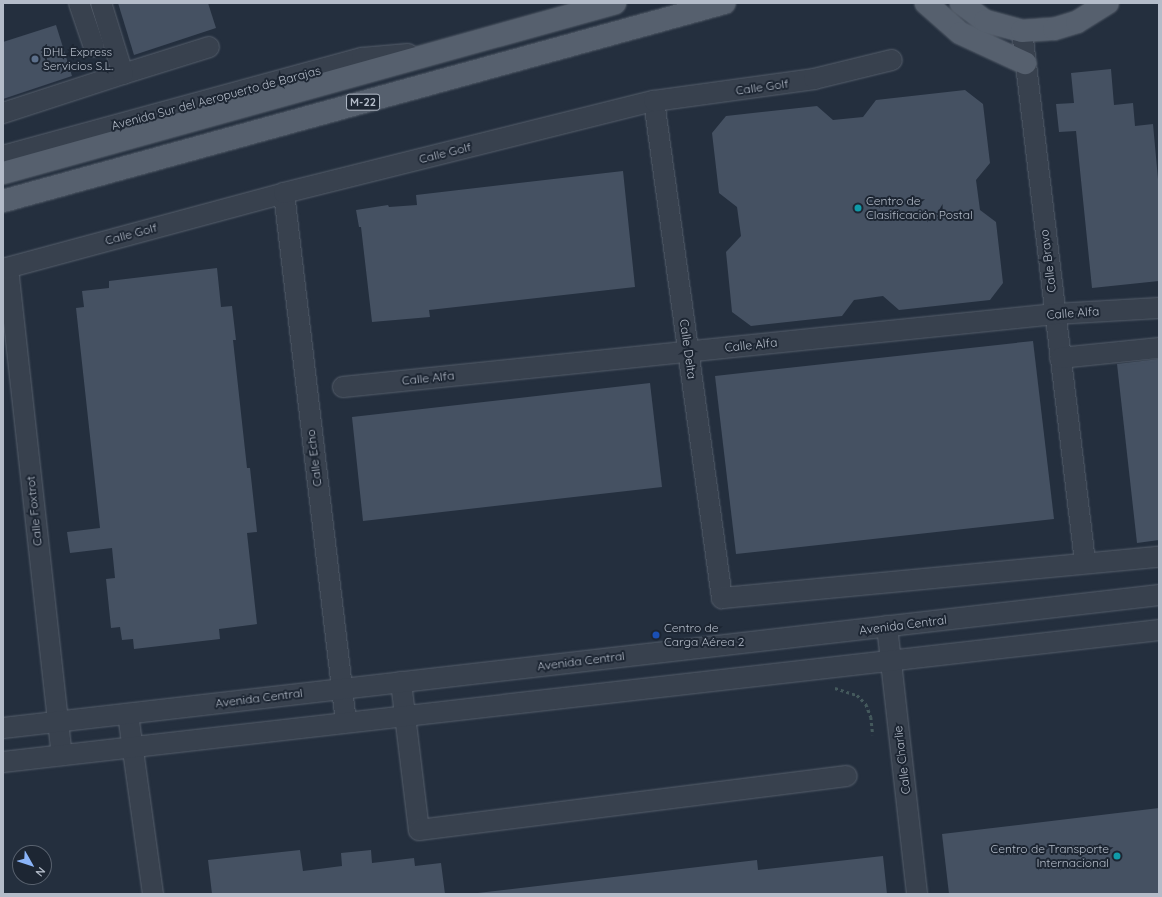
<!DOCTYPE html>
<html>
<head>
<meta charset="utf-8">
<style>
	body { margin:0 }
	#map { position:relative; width:1162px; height:897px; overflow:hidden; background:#242f3e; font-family:Quicksand,sans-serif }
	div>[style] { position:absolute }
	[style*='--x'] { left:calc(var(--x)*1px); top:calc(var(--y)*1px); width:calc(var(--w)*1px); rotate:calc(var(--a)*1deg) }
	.building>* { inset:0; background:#455162 }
	.path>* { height:2.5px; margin-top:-1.25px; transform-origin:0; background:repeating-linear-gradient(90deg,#44595c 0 3px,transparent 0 6px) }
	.roads { filter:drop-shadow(0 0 1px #565f6c) drop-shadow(0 0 1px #565f6c) }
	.minor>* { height:20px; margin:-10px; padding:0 10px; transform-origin:10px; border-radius:10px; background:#38414e }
	.major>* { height:22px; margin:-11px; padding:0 11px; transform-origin:11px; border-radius:11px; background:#56606e }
	.dots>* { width:11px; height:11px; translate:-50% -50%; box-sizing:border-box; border:2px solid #1d2633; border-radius:50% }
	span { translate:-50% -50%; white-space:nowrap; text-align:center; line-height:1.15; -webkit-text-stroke:4px #1d2633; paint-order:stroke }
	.shield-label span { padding:1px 3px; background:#1d2633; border:1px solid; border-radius:3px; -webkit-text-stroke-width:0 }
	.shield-label { font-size:11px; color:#b4bcc9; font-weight:700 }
	.poi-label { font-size:12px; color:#b4bcc9 }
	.left { translate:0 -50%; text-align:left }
	.right { translate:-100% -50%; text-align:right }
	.street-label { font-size:12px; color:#b4bcc9 }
	.frame { position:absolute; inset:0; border:4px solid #b4bcc9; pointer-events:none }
	.north { position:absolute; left:12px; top:845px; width:40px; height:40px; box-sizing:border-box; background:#1d2633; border:1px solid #59626f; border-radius:50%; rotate:129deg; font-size:11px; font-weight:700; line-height:16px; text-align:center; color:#b4bcc9 }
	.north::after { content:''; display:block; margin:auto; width:14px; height:18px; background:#8ab4f8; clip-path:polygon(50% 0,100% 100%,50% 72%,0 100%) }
</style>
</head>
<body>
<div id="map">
	<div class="building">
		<div style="clip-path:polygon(118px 3px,208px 3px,216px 28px,134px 55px)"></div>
		<div style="clip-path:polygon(56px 25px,72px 76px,3px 99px,3px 42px)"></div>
		<div style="clip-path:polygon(1111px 69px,1114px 105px,1133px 103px,1135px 126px,1153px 124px,1159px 190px,1159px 281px,1092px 288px,1076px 131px,1059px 132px,1056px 104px,1074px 103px,1071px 73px)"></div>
		<div style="clip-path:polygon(965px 90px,983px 104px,990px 163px,976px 180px,980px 210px,996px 222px,1003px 283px,990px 300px,899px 310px,883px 296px,854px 300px,842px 316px,751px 326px,732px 312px,726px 252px,741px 236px,737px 207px,719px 193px,712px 133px,726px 116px,817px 106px,833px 120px,863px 117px,876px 100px)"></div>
		<div style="clip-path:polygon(623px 171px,635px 287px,429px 310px,430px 317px,372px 322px,361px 227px,359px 227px,356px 210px,388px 205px,389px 207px,417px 205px,416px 195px)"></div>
		<div style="clip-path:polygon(217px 268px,221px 307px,232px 306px,236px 340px,233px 340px,247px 468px,250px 468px,257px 532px,247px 533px,257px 624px,219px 629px,220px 639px,134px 649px,133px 639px,122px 640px,120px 627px,111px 628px,106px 579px,115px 578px,112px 548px,70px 553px,67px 532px,100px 528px,76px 308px,84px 307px,82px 291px,109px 288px,109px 281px)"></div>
		<div style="clip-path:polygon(1033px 341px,1054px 519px,736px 554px,715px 376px)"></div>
		<div style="clip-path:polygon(1159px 359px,1159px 540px,1137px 543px,1117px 364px)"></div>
		<div style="clip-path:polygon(650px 383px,662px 487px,363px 521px,352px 417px)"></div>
		<div style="clip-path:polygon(1159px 808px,1159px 894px,949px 894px,942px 834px)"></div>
		<div style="clip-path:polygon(300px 850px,303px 871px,342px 866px,341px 853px,371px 850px,372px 863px,414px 858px,415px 866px,441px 863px,445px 894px,212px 894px,208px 860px)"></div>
		<div style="clip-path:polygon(883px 856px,887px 894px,469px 894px,757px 860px,758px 870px)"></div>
	</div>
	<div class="path">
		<div style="--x:835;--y:688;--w:23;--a:18"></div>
		<div style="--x:857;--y:695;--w:13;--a:45"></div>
		<div style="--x:866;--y:704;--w:14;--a:69"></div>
		<div style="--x:871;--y:717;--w:18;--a:84"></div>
	</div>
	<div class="roads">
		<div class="minor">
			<div style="--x:79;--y:3;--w:46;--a:71.2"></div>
			<div style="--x:1022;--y:31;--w:535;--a:83.23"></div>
			<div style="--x:123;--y:74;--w:90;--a:-17.4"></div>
			<div style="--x:654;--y:101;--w:502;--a:82.21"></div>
			<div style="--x:722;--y:598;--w:439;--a:-5.4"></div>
			<div style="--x:3;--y:113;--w:126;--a:-18"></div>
			<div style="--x:123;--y:74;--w:74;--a:-107.2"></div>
			<div style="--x:3;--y:156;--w:372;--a:-15.3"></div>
			<div style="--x:362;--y:58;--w:46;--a:-5"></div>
			<div style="--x:284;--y:193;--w:533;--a:83.32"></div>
			<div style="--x:8;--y:268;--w:490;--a:83.7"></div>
			<div style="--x:3;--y:269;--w:291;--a:-15.1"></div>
			<div style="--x:284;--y:193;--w:381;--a:-14"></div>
			<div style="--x:654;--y:101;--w:162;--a:-7.8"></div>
			<div style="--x:814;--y:79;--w:80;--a:-13.7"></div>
			<div style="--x:1060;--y:358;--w:100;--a:-5.8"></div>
			<div style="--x:343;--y:387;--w:716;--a:-5.85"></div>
			<div style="--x:1055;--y:314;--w:104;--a:-3.3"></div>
			<div style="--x:887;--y:626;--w:270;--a:83.6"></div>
			<div style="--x:401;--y:682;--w:149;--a:83.1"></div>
			<div style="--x:419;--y:830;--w:431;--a:-7.2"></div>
			<div style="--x:128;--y:714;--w:182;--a:82.1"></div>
			<div style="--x:3;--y:728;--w:1164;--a:-6.56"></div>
			<div style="--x:3;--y:762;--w:1164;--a:-6.51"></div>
		</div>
		<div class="major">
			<div style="--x:926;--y:3;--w:45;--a:41.4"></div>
			<div style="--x:960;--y:33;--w:72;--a:24.8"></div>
			<div style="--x:961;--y:3;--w:30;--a:37"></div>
			<div style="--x:985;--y:21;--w:38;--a:15"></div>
			<div style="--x:1022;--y:31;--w:32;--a:-4"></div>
			<div style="--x:1054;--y:29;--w:24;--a:-17"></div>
			<div style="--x:1077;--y:22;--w:36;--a:-32"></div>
			<div style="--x:3;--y:173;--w:635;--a:-15.52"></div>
			<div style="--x:3;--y:201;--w:748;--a:-15.36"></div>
		</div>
	</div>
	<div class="dots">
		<div style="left:35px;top:59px;background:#5c6f8a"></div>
		<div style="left:858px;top:208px;background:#0f9aa8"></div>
		<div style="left:656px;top:635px;background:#1a4fb4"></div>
		<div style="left:1117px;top:856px;background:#0f9aa8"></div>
	</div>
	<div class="shield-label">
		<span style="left:363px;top:102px">M-22</span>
	</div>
	<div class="poi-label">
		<span class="left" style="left:43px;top:59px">DHL Express<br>Servicios S.L.</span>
		<span class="left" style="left:866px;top:208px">Centro de<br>Clasificación Postal</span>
		<span class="left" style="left:664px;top:635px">Centro de<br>Carga Aérea 2</span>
		<span class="right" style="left:1109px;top:856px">Centro de Transporte<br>Internacional</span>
	</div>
	<div class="street-label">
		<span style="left:762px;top:87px;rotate:-8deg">Calle Golf</span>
		<span style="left:216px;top:98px;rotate:-15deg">Avenida Sur del Aeropuerto de Barajas</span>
		<span style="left:445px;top:153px;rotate:-14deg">Calle Golf</span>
		<span style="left:131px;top:234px;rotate:-15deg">Calle Golf</span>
		<span style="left:1048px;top:261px;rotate:-97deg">Calle Bravo</span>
		<span style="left:1073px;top:313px;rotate:-4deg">Calle Alfa</span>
		<span style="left:751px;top:345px;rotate:-6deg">Calle Alfa</span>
		<span style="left:688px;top:349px;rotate:82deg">Calle Delta</span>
		<span style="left:428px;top:378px;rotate:-6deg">Calle Alfa</span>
		<span style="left:314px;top:458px;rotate:-97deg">Calle Echo</span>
		<span style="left:34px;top:511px;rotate:-96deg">Calle Foxtrot</span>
		<span style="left:903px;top:625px;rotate:-7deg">Avenida Central</span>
		<span style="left:581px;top:661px;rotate:-7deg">Avenida Central</span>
		<span style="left:259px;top:698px;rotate:-7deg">Avenida Central</span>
		<span style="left:902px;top:760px;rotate:-97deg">Calle Charlie</span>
	</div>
	<div class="frame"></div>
	<div class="north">N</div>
</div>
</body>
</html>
